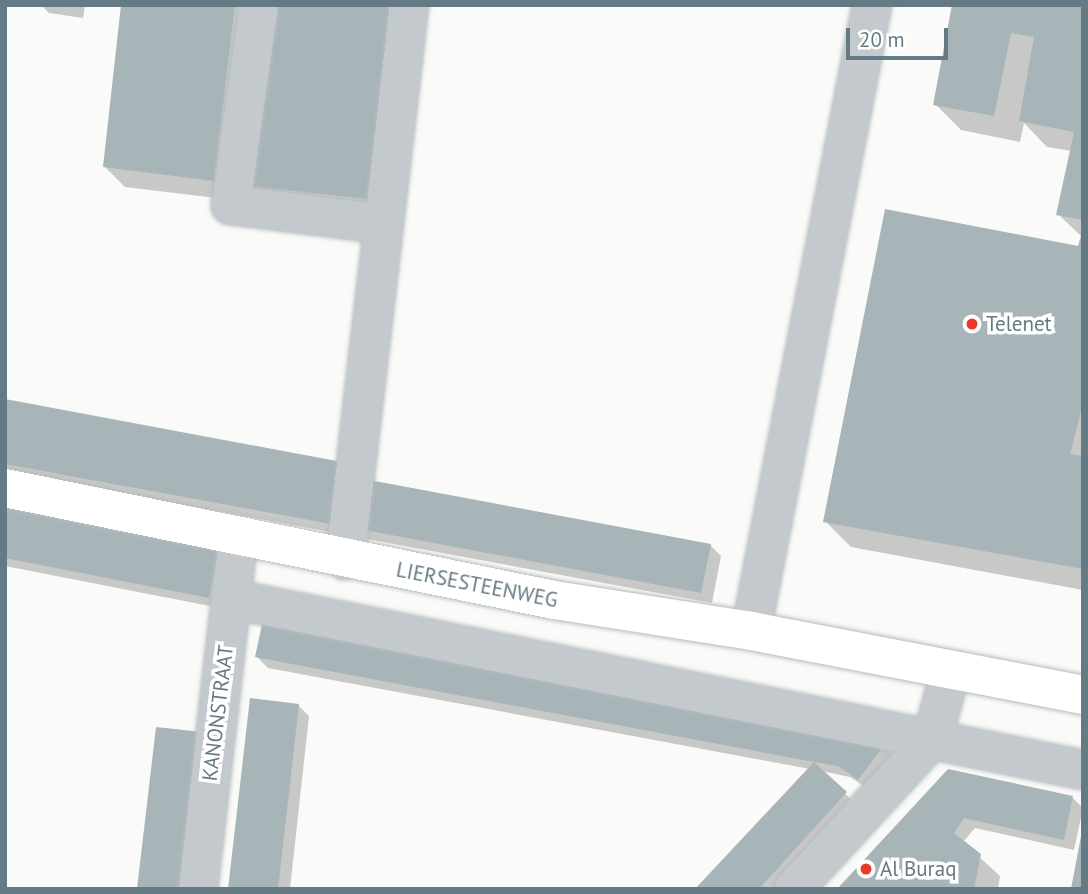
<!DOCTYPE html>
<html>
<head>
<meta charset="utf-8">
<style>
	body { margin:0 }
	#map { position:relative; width:1088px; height:894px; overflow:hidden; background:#fafaf8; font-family:"PT Sans",sans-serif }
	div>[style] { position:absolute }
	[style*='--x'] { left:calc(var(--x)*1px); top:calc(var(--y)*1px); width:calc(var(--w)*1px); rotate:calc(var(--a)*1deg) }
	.shadow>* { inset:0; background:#0003 }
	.building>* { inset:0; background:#a7b4b8 }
	.roads { filter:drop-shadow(0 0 2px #b4bcbe) drop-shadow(0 0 2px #b4bcbe) }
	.minor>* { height:38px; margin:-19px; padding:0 19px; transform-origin:19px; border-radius:19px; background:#c3c9cc }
	.major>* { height:38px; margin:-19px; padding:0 19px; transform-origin:19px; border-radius:19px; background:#fff }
	.dots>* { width:19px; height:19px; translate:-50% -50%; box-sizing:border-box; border:4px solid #fff; border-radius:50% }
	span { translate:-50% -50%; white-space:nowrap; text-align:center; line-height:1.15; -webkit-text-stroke:7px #fff; paint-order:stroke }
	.poi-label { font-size:21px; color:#647a84 }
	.left { translate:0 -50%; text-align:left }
	.street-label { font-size:21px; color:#647a84 }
	.frame { position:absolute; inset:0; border:7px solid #647a84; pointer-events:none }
	.scale { position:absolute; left:846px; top:28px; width:102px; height:32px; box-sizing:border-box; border:4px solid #647a84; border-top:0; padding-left:9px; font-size:21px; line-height:24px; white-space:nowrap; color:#647a84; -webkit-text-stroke:5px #fff; paint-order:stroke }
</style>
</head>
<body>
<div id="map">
	<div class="shadow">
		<div style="clip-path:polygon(41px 5px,85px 5px,83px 18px,49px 13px)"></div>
		<div style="clip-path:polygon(123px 5px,257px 5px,233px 200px,125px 187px,105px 167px)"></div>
		<div style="clip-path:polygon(276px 5px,397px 219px,268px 205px,248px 185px)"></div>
		<div style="clip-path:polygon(954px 5px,1083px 5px,1083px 590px,851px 547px,825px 521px,1080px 248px,1082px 237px,1058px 214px,1072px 151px,1047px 147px,1024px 123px,1020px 142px,961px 130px,935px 104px)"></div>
		<div style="clip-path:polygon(5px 401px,341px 464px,341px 534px,5px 472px)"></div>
		<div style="clip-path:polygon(5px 503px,220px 545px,220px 608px,5px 566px)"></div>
		<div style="clip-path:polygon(356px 528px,710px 545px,721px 556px,712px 603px,367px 539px)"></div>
		<div style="clip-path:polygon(257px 657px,884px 746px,894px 756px,870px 790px,850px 777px,821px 771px,856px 804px,778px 889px,698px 889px,810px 769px,268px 668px)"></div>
		<div style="clip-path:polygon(298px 705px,309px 716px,290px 889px,230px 889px)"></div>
		<div style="clip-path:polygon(949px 771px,1073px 798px,1083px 808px,1074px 850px,975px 828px,963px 842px,1000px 876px,998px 889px,900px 889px)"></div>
		<div style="clip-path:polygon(1083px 838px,1083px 889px,1073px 889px)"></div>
	</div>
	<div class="building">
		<div style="clip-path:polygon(121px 5px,235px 5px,214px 181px,103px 167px)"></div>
		<div style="clip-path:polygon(274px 5px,399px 5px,377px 200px,246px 186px)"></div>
		<div style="clip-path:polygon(952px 5px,1083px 5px,1083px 220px,1056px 215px,1074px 132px,1019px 121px,1034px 37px,1011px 33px,994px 116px,933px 105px)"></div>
		<div style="clip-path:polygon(885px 209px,1078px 246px,1083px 229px,1083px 403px,1070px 454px,1083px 456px,1083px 569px,823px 522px)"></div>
		<div style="clip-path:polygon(5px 399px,342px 462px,331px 524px,5px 464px)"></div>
		<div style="clip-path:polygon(364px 479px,711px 544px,701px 593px,354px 528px)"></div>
		<div style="clip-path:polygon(5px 501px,220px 543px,209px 598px,5px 558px)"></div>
		<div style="clip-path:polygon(264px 615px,885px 744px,858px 780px,838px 766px,814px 762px,847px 792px,759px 889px,695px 889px,814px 762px,255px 657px)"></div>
		<div style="clip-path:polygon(250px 698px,299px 704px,278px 889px,228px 889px)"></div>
		<div style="clip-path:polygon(156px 727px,202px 732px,183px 889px,137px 889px)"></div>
		<div style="clip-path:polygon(948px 769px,1073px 796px,1064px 840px,964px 818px,954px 833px,981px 854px,974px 889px,837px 889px)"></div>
		<div style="clip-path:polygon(1081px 836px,1083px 889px,1071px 889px)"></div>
	</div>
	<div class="roads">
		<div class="minor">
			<div style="--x:259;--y:5;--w:202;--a:98"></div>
			<div style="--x:231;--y:205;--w:154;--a:7.1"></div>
			<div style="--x:345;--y:560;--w:559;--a:-83.42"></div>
			<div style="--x:232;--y:599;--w:868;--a:11.36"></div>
			<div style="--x:751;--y:631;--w:638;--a:-79.06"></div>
			<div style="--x:198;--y:889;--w:354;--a:-83.5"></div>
			<div style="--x:794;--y:889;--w:204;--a:-47.4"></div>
			<div style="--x:932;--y:739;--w:72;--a:-74.6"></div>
		</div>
		<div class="major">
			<div style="--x:5;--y:488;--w:560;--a:11.53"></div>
			<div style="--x:554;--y:600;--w:199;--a:8.9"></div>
			<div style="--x:751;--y:631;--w:338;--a:10.9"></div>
		</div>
	</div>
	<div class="dots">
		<div style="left:972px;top:324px;background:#e93929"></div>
		<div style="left:866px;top:869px;background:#e93929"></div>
	</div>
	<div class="poi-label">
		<span class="left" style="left:986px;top:324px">Telenet</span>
		<span class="left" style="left:880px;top:869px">Al Buraq</span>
	</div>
	<div class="street-label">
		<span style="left:477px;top:585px;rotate:11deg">LIERSESTEENWEG</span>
		<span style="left:218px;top:713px;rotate:-83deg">KANONSTRAAT</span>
	</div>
	<div class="frame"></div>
	<div class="scale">20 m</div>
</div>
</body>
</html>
